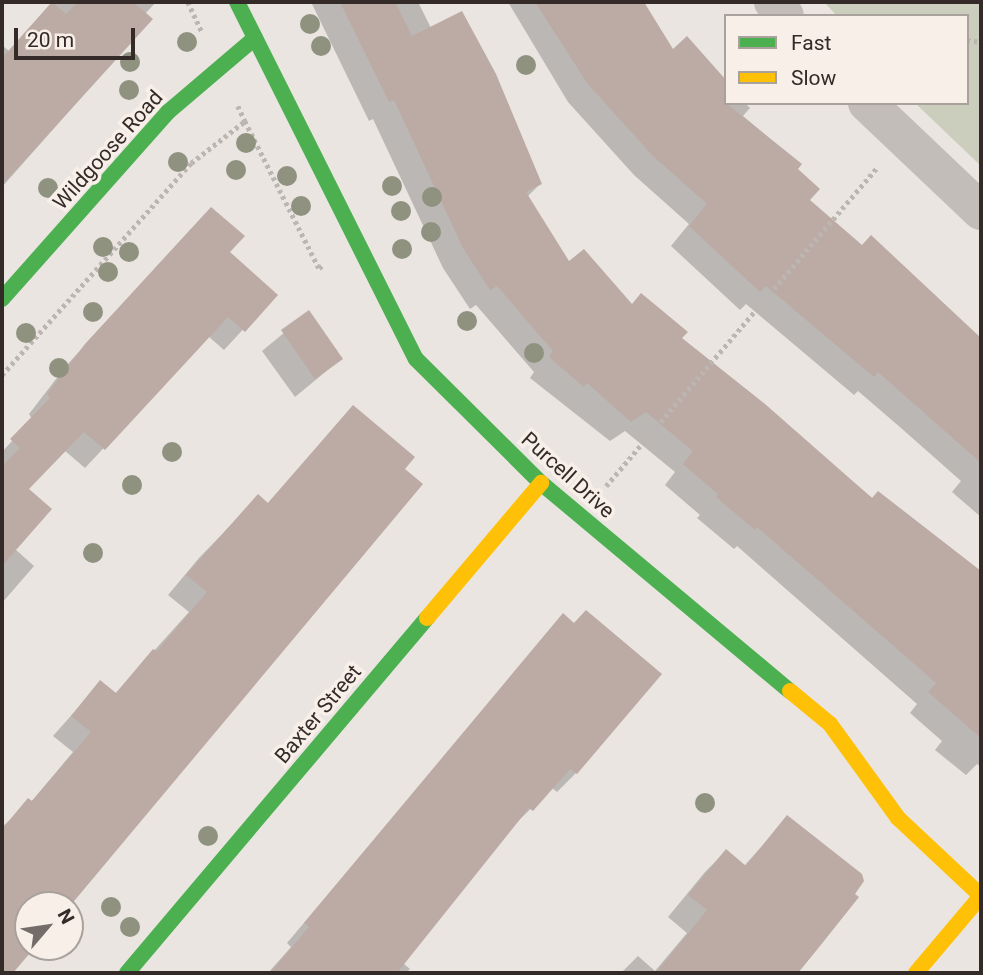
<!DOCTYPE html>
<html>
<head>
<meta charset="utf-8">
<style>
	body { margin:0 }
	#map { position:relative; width:983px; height:975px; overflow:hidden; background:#eae5e1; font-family:Roboto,sans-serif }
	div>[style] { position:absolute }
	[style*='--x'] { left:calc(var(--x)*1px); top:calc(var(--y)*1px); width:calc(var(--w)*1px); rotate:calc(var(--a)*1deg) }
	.green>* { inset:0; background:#cccebd }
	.shadow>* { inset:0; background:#0003 }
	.building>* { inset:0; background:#bcaaa4 }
	.path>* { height:4.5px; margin-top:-2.25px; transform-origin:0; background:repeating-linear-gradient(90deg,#bcb6b3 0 3.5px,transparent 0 7px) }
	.street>* { height:38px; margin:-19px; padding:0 19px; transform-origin:19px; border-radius:19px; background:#c3bdba }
	.fast>* { height:16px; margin:-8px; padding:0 8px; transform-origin:8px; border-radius:8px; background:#4caf50 }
	.slow>* { height:16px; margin:-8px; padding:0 8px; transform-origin:8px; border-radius:8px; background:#ffc107 }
	.trees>* { width:20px; height:20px; margin:-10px; border-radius:50%; background:#909280 }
	span { translate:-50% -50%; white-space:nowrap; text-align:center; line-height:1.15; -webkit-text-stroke:7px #f7efe8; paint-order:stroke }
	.street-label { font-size:21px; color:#342b29 }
	.frame { position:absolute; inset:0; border:4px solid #342b29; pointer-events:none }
	.legend { position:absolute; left:724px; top:14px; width:245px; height:91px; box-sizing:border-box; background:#f7efe8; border:2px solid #a9a19c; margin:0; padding:9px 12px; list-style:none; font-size:21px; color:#342b29 }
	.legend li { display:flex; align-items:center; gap:14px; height:35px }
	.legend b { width:35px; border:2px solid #a9a19c }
	.north { position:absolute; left:14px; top:891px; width:70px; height:70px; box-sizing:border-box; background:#f7efe8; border:2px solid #a9a19c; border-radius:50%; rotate:61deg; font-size:19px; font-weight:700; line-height:28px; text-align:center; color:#342b29 }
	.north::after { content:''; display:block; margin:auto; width:24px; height:32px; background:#746c69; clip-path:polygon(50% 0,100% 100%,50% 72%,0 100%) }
	.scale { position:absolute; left:14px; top:28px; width:121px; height:32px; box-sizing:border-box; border:4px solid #342b29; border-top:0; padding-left:9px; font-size:21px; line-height:24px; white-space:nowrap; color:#342b29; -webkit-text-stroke:5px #f7efe8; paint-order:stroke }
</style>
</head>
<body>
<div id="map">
	<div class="green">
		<div style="clip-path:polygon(824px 2px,981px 2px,981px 166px,915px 103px,967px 103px,967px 16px,837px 16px)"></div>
	</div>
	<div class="shadow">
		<div style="clip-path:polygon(52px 2px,156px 2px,145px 14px,151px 19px,2px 187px,2px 45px,9px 51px)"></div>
		<div style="clip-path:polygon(311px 2px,418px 2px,431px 28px,540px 184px,527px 197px,569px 264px,680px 339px,981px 588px,981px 767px,977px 764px,966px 775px,935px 750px,942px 741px,910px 713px,917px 704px,737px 546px,734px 549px,697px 518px,700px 515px,665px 485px,675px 472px,625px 431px,610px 441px,530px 378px,534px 372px,476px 305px,470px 309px,443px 268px,373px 119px,369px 121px)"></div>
		<div style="clip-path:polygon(508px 2px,642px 2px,673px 51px,726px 103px,745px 103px,750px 108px,743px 116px,800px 164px,796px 170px,807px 200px,861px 247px,871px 237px,981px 340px,981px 517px,952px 492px,961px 481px,901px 428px,858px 391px,854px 395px,746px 304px,740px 310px,671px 246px,689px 224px,634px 175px,568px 102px)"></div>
		<div style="clip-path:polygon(192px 228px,228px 252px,275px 295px,224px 350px,208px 336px,85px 468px,64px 450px,27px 489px,15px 549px,34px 566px,2px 603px,2px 452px,32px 419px,29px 414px,66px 366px)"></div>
		<div style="clip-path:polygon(308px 313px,341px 359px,295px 397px,262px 351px)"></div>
		<div style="clip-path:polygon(353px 407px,28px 905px,28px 947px,32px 947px,10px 973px,2px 973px,2px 827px,31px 802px,73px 752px,53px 736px,100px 683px,115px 694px,189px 612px,168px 595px,199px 558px,258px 497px,267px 504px)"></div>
		<div style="clip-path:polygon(563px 615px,576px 773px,557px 792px,552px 788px,511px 828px,403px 963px,410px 969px,406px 973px,268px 973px,291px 947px,287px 943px)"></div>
		<div style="clip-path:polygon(788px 817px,856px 897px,794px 973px,621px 973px,638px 956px,655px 971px,687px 933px,668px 917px,705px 872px,726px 851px,744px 866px)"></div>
	</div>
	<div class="building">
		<div style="clip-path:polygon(52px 2px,66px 14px,78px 2px,133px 2px,153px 19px,2px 185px,2px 58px)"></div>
		<div style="clip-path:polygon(340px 2px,395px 2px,412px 36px,462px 11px,496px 74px,542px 184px,526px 192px,569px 261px,584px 249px,632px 304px,641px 293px,688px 332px,682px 338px,765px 404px,872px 498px,878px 491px,981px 571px,981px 738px,928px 692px,936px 683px,757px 527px,755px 530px,716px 497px,718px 494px,683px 464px,693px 451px,646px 412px,631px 422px,587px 383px,584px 387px,549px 357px,553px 351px,497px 286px,490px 290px,463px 248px,394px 100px,389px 102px)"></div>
		<div style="clip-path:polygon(535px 2px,644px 2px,673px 49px,687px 36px,726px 80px,726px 103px,802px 164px,798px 169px,820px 189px,810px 200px,862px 245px,871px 235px,981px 338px,981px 463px,878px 372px,874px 377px,766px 286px,760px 292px,689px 226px,707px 204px,653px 156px,587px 83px)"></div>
		<div style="clip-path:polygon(211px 207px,245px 236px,230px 252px,278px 295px,245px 332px,228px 317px,105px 450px,84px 432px,29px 489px,52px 509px,2px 566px,2px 466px,20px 448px,10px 439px,50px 398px,47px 394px,85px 344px)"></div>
		<div style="clip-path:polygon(309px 310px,343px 359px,315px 379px,281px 330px)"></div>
		<div style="clip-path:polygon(353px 405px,415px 457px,405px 469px,423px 484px,70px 906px,28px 905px,28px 947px,35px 947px,13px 973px,2px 973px,2px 829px,28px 798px,32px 801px,91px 732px,71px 716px,100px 680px,116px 693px,153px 649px,157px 651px,207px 592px,186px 575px,258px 494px,268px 503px)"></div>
		<div style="clip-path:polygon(586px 610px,662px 674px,577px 774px,570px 769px,533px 811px,529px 808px,397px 973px,270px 973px,309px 927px,304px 923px,563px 613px,574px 623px)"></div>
		<div style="clip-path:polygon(787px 815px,862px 874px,864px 881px,855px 894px,859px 897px,820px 946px,798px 973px,656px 973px,707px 910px,688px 895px,726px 849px,746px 866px)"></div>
	</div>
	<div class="path">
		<div style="--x:188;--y:2;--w:33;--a:65"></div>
		<div style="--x:967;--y:40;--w:14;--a:8"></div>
		<div style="--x:238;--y:106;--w:17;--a:65"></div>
		<div style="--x:2;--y:375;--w:284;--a:-48.3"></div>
		<div style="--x:191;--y:163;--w:68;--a:-37.9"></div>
		<div style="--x:245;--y:121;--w:165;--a:63.3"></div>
		<div style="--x:319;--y:268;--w:6;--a:-31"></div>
		<div style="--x:606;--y:486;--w:418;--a:-49.6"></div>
	</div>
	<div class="street">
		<div style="--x:773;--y:2;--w:18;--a:49"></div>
		<div style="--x:867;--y:103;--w:157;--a:43.5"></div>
	</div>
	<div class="fast">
		<div style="--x:237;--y:2;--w:399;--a:63.4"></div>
		<div style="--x:416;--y:359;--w:176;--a:44.8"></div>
		<div style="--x:541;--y:483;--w:324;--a:39.9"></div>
		<div style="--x:2;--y:299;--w:250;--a:-48.4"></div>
		<div style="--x:168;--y:112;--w:114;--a:-40.4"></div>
		<div style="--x:127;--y:973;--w:465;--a:-49.8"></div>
	</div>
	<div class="slow">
		<div style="--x:427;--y:618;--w:177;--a:-49.8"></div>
		<div style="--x:790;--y:691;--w:52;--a:39.5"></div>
		<div style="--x:830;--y:724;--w:116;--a:54.1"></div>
		<div style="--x:898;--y:818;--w:114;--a:43.2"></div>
		<div style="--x:981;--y:896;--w:101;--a:130.2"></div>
	</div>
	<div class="trees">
		<div style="left:310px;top:24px"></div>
		<div style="left:187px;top:42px"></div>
		<div style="left:321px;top:46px"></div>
		<div style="left:130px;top:62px"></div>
		<div style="left:526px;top:65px"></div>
		<div style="left:129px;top:90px"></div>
		<div style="left:246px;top:143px"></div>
		<div style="left:178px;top:162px"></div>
		<div style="left:236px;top:170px"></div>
		<div style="left:287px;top:176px"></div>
		<div style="left:392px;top:186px"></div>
		<div style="left:48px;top:188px"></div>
		<div style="left:432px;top:197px"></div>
		<div style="left:301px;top:206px"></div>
		<div style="left:401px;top:211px"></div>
		<div style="left:431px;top:232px"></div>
		<div style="left:103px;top:247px"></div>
		<div style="left:402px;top:249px"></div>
		<div style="left:129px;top:252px"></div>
		<div style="left:108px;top:272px"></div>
		<div style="left:93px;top:312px"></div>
		<div style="left:467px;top:321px"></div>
		<div style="left:26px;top:333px"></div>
		<div style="left:534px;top:353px"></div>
		<div style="left:59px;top:368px"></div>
		<div style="left:172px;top:452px"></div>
		<div style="left:132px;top:485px"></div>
		<div style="left:93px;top:553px"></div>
		<div style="left:705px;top:803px"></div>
		<div style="left:208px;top:836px"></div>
		<div style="left:111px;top:907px"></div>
		<div style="left:130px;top:927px"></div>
	</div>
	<div class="street-label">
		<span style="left:108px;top:150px;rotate:-48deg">Wildgoose Road</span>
		<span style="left:568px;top:475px;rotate:42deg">Purcell Drive</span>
		<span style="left:318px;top:714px;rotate:-50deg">Baxter Street</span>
	</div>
	<div class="frame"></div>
	<ul class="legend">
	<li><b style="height:9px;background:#4caf50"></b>Fast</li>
	<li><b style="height:9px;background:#ffc107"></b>Slow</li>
	</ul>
	<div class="north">N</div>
	<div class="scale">20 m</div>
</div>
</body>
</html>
